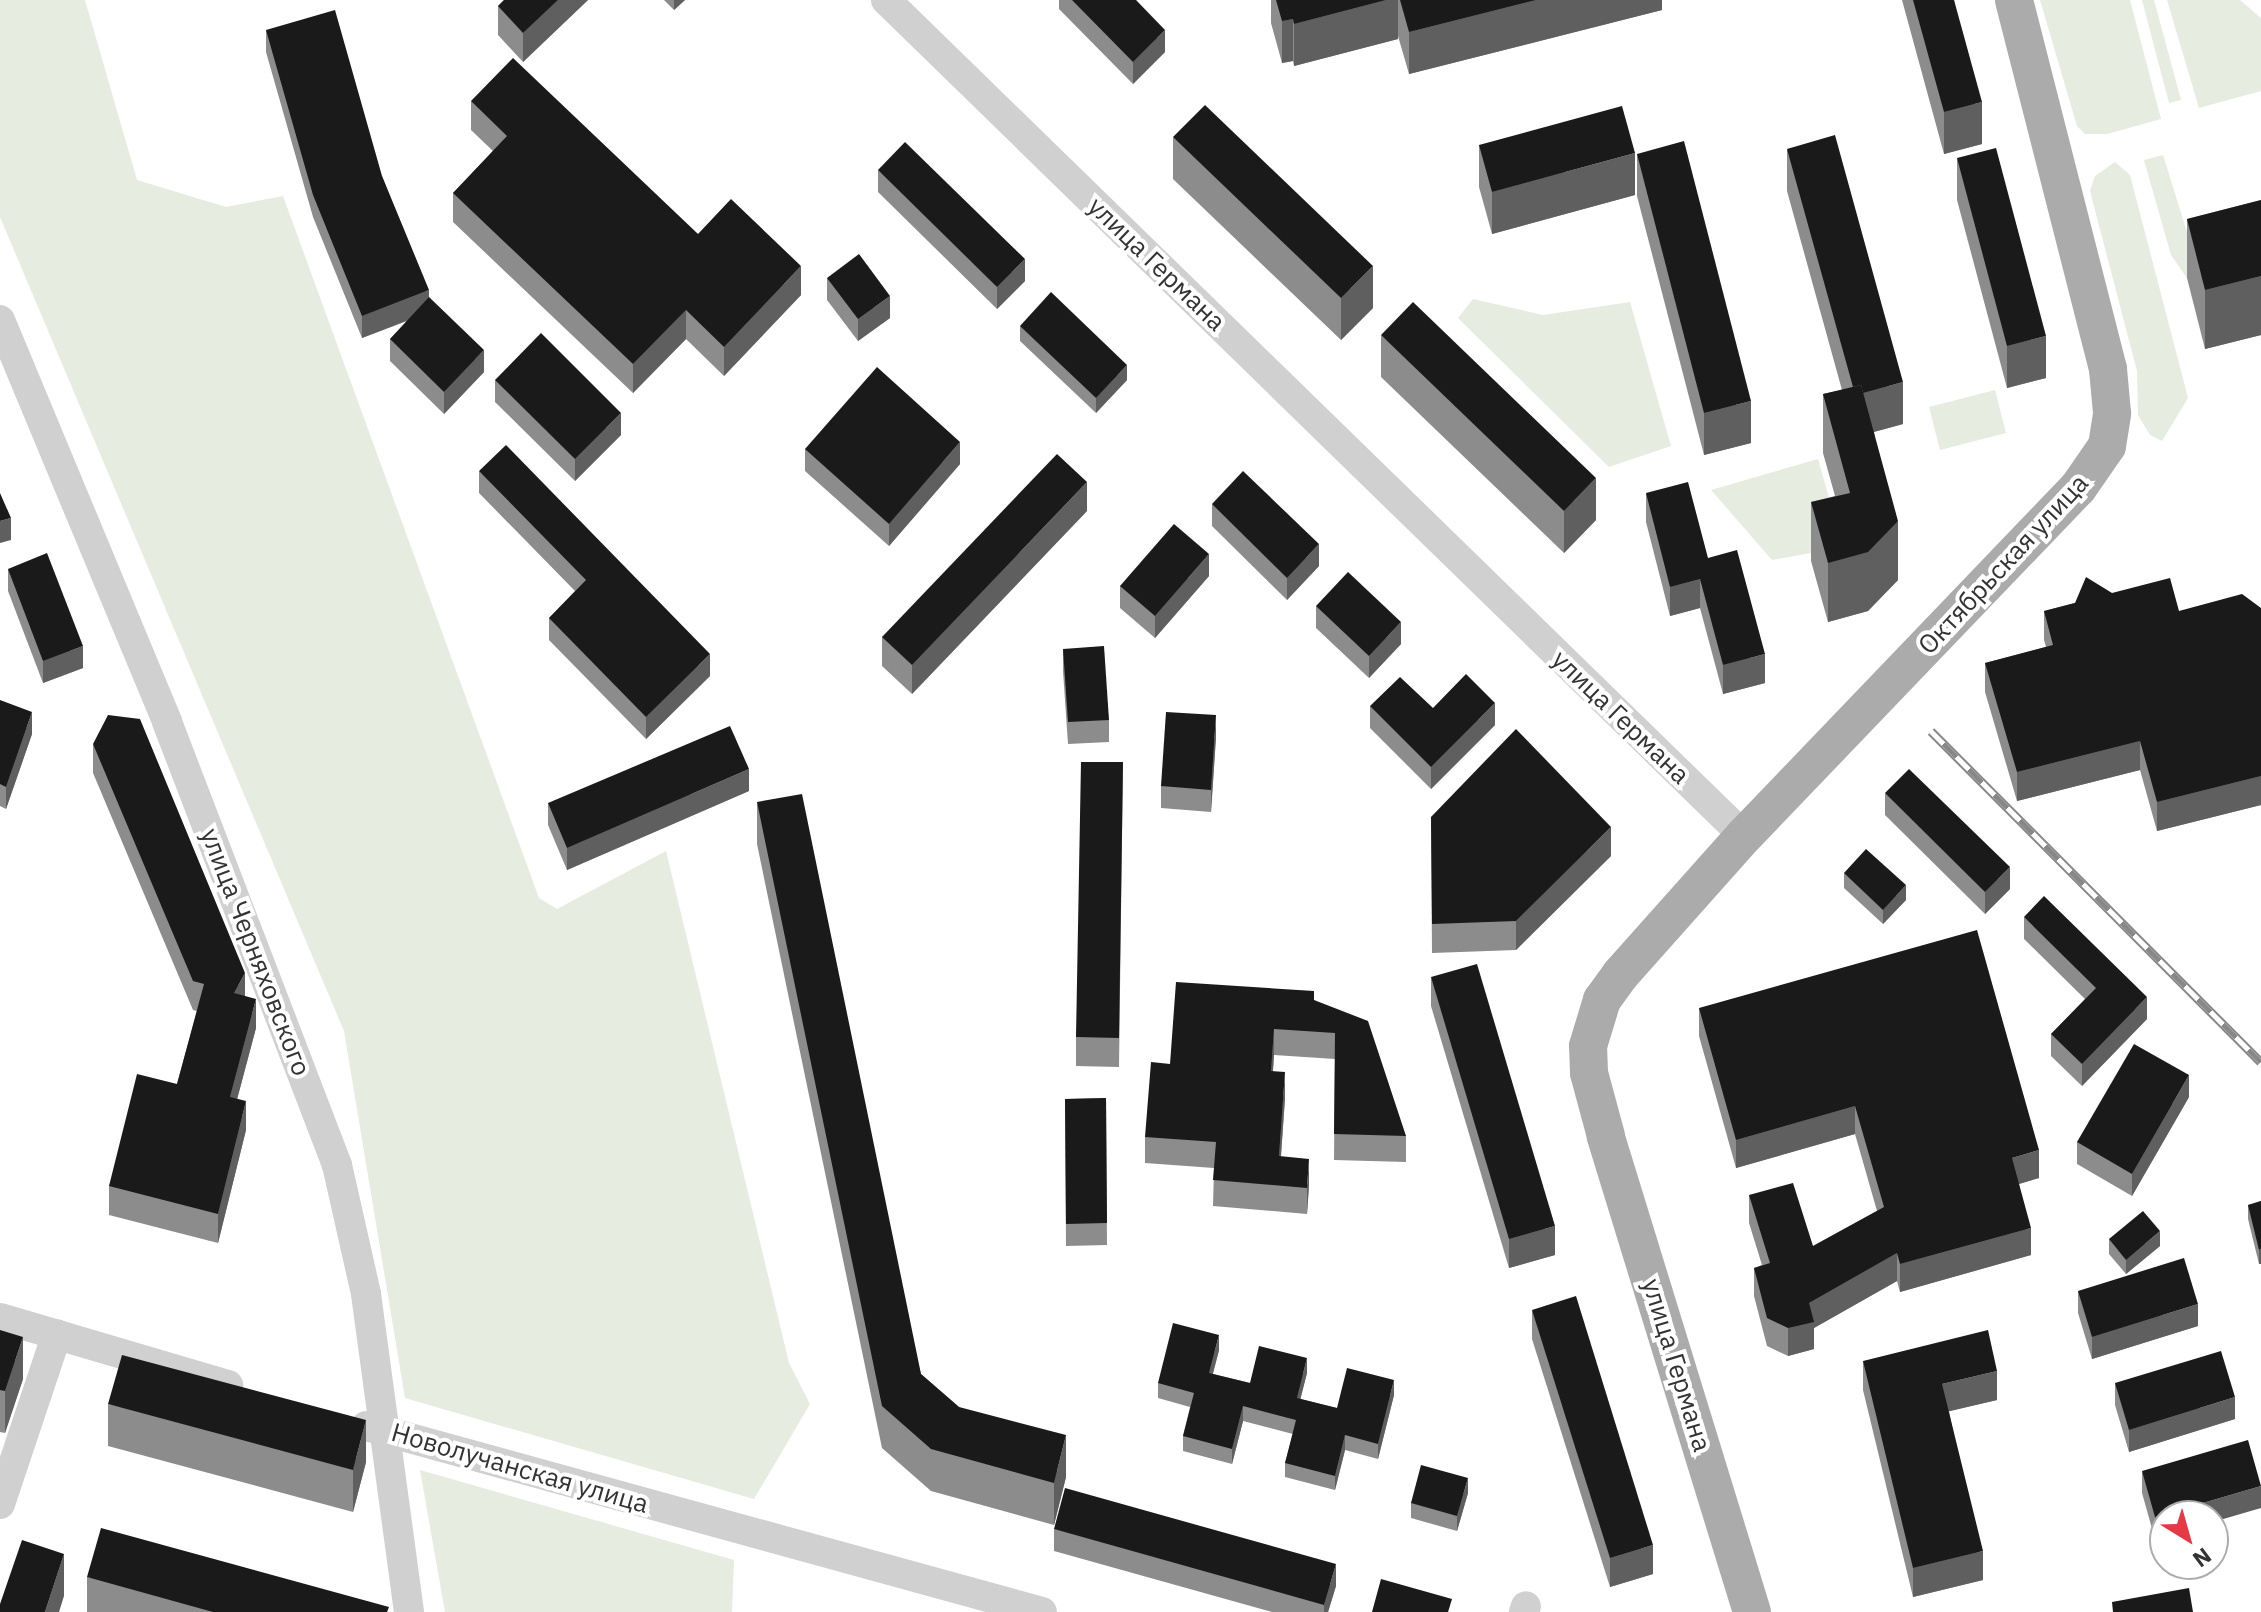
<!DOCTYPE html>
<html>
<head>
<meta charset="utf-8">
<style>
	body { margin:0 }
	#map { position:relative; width:2261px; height:1612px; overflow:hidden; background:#fff; font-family:"IBM Plex Sans",sans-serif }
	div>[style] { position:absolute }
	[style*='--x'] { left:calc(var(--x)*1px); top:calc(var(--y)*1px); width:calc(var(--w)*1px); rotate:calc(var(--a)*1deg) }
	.green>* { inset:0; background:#e6ecdf }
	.minor>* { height:30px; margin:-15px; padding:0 15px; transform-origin:15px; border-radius:15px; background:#d0d0d0 }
	.major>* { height:38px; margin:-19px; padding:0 19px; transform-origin:19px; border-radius:19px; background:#ababab }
	.rail>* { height:9px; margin-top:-4.5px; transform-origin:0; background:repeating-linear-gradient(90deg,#fff 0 18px,#888 0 36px); box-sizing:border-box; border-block:2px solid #888 }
	.wall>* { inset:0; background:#8c8c8c }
	.shaded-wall>* { inset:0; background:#5f5f5f }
	.building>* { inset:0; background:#1a1a1a }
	span { translate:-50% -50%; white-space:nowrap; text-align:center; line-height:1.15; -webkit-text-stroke:8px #fff; paint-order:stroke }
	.street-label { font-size:26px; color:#333 }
	.north { position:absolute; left:2149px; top:1500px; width:80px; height:80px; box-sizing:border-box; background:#fff; border:2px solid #adadad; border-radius:50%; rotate:143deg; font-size:22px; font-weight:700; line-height:32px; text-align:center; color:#333 }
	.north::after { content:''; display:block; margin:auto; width:28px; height:36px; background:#e63946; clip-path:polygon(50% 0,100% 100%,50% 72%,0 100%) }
</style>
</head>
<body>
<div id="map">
	<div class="green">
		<div style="clip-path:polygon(0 0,85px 0,137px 180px,226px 207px,283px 196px,539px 898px,557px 909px,666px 851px,789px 1363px,810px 1404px,754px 1499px,405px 1398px,344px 1031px,0 217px)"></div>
		<div style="clip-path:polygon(2040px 0,2130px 0,2161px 119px,2107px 134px,2085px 134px,2077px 126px)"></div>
		<div style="clip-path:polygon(2142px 0,2154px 0,2181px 100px,2169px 103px)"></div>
		<div style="clip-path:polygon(2167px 0,2240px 0,2261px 18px,2261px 91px,2199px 108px)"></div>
		<div style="clip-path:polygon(2163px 155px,2200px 274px,2187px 278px,2171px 255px,2144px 160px)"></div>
		<div style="clip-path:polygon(2115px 162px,2130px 175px,2188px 398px,2162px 441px,2150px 435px,2138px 415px,2137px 371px,2090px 191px,2095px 176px)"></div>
		<div style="clip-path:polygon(1473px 299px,1543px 315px,1630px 302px,1671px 446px,1609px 467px,1458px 318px)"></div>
		<div style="clip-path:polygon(1995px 390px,2006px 433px,1940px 450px,1929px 407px)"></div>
		<div style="clip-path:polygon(1818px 459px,1843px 547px,1772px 560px,1711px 490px)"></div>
		<div style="clip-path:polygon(420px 1470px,734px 1560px,732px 1612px,445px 1612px)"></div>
	</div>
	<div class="minor">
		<div style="--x:886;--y:0;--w:1198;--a:44.26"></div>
		<div style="--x:0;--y:320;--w:435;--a:67.4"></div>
		<div style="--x:167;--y:722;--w:474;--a:69"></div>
		<div style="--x:337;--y:1165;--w:132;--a:77.3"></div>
		<div style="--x:366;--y:1294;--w:321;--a:82.3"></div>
		<div style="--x:0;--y:1318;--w:238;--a:16.4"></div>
		<div style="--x:366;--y:1426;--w:701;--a:15.38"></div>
		<div style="--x:0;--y:1504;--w:179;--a:-71.5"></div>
		<div style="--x:1524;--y:1612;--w:6;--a:-72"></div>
	</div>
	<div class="major">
		<div style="--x:1752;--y:1612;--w:498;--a:-107.1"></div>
		<div style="--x:1606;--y:1136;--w:65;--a:-105.1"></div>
		<div style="--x:1589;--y:1073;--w:27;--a:-92"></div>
		<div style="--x:1588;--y:1046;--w:48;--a:-73.1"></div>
		<div style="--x:1602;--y:1000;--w:31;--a:-54"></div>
		<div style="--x:1620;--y:975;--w:186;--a:-48.3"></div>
		<div style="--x:1744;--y:836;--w:482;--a:-46.2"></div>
		<div style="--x:2078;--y:488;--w:51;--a:-55.4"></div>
		<div style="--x:2107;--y:446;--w:33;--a:-81"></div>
		<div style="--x:2112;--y:413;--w:44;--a:-95.2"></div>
		<div style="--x:2108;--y:369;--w:381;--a:-104.3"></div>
	</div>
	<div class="rail">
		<div style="--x:1931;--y:731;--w:467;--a:45.1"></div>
	</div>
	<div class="wall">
		<div style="clip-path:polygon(504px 0,588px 0,523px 62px,498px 35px,498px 6px)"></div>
		<div style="clip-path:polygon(664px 0,685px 0,674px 10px)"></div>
		<div style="clip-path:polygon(1059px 0,1136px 0,1165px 52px,1133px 84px,1059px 9px)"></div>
		<div style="clip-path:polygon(1271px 0,1662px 0,1662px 10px,1409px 74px,1398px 36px,1398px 39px,1294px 66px,1293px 61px,1282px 63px,1271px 23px)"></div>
		<div style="clip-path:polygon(1902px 0,1954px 0,1982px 144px,1944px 154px)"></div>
		<div style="clip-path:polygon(266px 30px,382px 176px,429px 298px,484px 372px,444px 414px,390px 361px,390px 339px,407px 321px,362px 338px,313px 217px,266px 52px)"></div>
		<div style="clip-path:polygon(471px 101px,698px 234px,801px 295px,724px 376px,686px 339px,633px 393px,453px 222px,453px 193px,493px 151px,471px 130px)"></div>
		<div style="clip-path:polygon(1173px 137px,1373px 308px,1341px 340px,1173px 179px)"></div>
		<div style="clip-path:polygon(1479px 145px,1635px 195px,1492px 234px,1479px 187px)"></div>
		<div style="clip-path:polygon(1787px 149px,1903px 424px,1874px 432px,1898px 580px,1868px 611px,1828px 622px,1811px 561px,1811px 502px,1835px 496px,1823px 453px,1823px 394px,1842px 390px,1787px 191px)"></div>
		<div style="clip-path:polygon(1637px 154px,1751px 443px,1704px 455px,1637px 196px)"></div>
		<div style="clip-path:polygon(1957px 158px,2046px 378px,2007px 388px,1957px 200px)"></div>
		<div style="clip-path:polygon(878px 170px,1025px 281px,997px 309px,878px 192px)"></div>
		<div style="clip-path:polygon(2261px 200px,2261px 335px,2205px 349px,2187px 278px,2187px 219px)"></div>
		<div style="clip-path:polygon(827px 278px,890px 318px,858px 341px,827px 300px)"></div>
		<div style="clip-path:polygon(1020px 326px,1127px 380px,1096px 413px,1020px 341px)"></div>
		<div style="clip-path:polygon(1381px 335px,1596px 520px,1564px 553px,1381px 377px)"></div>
		<div style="clip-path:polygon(495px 380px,621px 435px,575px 481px,495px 402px)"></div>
		<div style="clip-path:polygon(805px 449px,960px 464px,889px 546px,805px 471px)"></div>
		<div style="clip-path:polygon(479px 471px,710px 676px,646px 739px,549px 640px,549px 618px,575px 591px,479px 493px)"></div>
		<div style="clip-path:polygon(1646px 493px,1765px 683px,1723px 694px,1700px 608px,1670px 616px,1646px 522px)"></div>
		<div style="clip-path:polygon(1212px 504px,1319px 566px,1287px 600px,1212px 526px)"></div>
		<div style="clip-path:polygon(1087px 511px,912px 694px,882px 666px,882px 637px)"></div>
		<div style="clip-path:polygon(8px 569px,83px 668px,43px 683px,8px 591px)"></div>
		<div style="clip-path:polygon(1209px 576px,1155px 638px,1120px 608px,1120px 586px)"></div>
		<div style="clip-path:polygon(2112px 593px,2179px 611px,2261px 608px,2261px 805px,2157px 831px,2140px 770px,2017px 801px,1985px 692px,1985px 663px,2046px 647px,2044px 640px,2044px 611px)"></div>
		<div style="clip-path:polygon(1316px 606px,1401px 644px,1369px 678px,1316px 628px)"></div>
		<div style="clip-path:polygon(1063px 649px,1109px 720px,1109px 742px,1068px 744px,1063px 671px)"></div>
		<div style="clip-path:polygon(0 700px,32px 734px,6px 809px,0 806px)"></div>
		<div style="clip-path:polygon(1370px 706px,1433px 708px,1495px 725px,1431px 789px,1370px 728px)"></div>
		<div style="clip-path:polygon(1216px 737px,1211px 812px,1161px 808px,1161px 786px)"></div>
		<div style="clip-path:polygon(93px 744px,245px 996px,256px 1028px,237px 1099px,246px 1130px,218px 1243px,109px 1215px,109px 1186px,177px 1084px,197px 1011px,193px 1010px,93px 773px)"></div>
		<div style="clip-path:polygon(1123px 762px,1119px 1067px,1076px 1066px,1076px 1037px)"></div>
		<div style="clip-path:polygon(749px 791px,567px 870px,548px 825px,548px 803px)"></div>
		<div style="clip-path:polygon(1885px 793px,2010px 889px,1985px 914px,1885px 815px)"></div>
		<div style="clip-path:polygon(757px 802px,921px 1374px,959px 1407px,1066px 1477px,1054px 1525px,931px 1491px,882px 1448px,757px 844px)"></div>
		<div style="clip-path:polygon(1431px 817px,1611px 856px,1516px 950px,1432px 953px)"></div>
		<div style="clip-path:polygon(1844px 873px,1906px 900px,1883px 924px,1844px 888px)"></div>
		<div style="clip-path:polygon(2024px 917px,2147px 1019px,2082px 1086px,2051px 1056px,2051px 1034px,2085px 999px,2024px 939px)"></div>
		<div style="clip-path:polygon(1431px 977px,1555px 1255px,1509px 1268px,1431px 1006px)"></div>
		<div style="clip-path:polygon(1314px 1000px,1406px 1136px,1406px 1162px,1334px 1160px,1335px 1059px,1274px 1055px,1273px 1071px,1285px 1098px,1281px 1157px,1309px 1185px,1307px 1214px,1213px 1206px,1214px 1168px,1145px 1163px,1145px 1137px,1170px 1064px)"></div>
		<div style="clip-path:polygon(1699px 1008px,2039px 1178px,2019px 1184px,2031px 1255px,1900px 1292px,1897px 1281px,1814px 1328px,1814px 1349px,1788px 1356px,1767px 1346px,1754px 1296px,1754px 1268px,1762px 1265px,1749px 1223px,1749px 1195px,1813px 1246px,1877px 1211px,1855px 1134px,1736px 1168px,1699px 1036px)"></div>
		<div style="clip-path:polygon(2189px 1097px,2132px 1196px,2077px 1164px,2077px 1142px)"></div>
		<div style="clip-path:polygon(1106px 1098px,1107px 1245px,1066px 1246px,1065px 1099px)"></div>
		<div style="clip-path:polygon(2261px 1201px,2259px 1264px,2248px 1219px,2248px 1205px)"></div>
		<div style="clip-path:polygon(2109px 1239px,2160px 1246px,2126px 1274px,2109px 1254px)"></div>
		<div style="clip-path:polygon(2078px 1291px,2198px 1326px,2092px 1359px,2078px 1313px)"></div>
		<div style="clip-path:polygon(1532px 1310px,1653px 1574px,1610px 1587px,1532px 1339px)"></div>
		<div style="clip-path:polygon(0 1330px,23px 1379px,5px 1433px,0 1432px)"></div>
		<div style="clip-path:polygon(1219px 1350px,1213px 1374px,1250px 1383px,1307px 1373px,1300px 1399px,1337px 1408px,1394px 1395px,1378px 1459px,1345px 1450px,1335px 1490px,1285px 1477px,1285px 1463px,1293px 1434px,1243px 1421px,1232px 1464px,1183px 1451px,1183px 1436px,1190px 1407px,1158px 1398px,1158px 1383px)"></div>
		<div style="clip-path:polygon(1863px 1361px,1997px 1400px,1949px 1411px,1983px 1580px,1913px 1597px,1863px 1390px)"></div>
		<div style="clip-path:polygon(2115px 1383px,2235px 1419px,2129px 1452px,2115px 1405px)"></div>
		<div style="clip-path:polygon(108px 1404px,366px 1462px,353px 1512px,108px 1446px)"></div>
		<div style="clip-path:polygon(2142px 1471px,2165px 1516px,2165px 1536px,2155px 1539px,2142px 1493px)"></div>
		<div style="clip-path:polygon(1468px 1493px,1457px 1531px,1411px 1518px,1411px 1503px)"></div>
		<div style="clip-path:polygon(1054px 1529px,1336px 1586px,1328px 1612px,1272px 1612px,1054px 1551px)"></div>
		<div style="clip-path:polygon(87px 1577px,389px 1612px,87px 1612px)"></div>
	</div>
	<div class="shaded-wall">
		<div style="clip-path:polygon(558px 0,588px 0,523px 62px,523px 33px)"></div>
		<div style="clip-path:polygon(674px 0,685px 0,674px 10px)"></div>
		<div style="clip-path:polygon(1386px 0,1398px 0,1398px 39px,1294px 66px,1294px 24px)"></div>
		<div style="clip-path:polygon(1536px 0,1662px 0,1662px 10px,1409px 74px,1409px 32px)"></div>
		<div style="clip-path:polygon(1293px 19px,1293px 61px,1282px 63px,1282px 21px)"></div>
		<div style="clip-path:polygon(1165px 30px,1165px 52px,1133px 84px,1133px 62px)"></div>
		<div style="clip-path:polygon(1982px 102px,1982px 144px,1944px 154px,1944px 112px)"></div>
		<div style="clip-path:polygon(1635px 153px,1635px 195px,1492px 234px,1492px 192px)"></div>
		<div style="clip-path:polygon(1025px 259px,1025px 281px,997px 309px,997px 287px)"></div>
		<div style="clip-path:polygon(801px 266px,801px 295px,724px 376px,724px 347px)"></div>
		<div style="clip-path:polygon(1373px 266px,1373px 308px,1341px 340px,1341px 298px)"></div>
		<div style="clip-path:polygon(2261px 276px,2261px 335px,2205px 349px,2205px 290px)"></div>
		<div style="clip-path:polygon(429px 290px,429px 312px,362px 338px,362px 316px)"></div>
		<div style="clip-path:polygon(890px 296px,890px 318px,858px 341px,858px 319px)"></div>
		<div style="clip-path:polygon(686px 310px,686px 339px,633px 393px,633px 364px)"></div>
		<div style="clip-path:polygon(2046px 336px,2046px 378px,2007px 388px,2007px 346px)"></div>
		<div style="clip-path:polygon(484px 350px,484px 372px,444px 414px,444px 392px)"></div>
		<div style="clip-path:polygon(1127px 365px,1127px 380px,1096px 413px,1096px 398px)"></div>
		<div style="clip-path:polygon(1903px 382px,1903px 424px,1855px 437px,1855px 395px)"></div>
		<div style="clip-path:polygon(1751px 401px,1751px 443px,1704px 455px,1704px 413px)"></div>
		<div style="clip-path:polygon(621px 413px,621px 435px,575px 481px,575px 459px)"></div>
		<div style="clip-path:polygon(960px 442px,960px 464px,889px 546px,889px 524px)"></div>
		<div style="clip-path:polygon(1596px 478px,1596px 520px,1564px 553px,1564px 511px)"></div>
		<div style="clip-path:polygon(1087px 482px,1087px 511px,912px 694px,912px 665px)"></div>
		<div style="clip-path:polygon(11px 518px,11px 540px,0 543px,0 521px)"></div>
		<div style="clip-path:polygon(1898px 521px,1898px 580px,1868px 611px,1828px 622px,1828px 563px)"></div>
		<div style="clip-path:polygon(1319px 544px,1319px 566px,1287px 600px,1287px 578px)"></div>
		<div style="clip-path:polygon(1209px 554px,1209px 576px,1155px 638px,1155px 616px)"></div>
		<div style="clip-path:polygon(1700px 579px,1700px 608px,1670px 616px,1670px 587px)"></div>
		<div style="clip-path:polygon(1401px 622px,1401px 644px,1369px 678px,1369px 656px)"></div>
		<div style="clip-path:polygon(83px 646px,83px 668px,43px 683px,43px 661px)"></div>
		<div style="clip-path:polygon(710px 654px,710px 676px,646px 739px,646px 717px)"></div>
		<div style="clip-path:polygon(1765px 654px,1765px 683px,1723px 694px,1723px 665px)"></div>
		<div style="clip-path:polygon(1495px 703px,1495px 725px,1431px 789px,1431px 767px)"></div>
		<div style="clip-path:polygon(32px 712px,32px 734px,6px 809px,6px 787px)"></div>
		<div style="clip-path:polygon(1216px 715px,1216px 737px,1211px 812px,1211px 790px)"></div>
		<div style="clip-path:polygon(2140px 741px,2140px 770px,2017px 801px,2017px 772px)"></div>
		<div style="clip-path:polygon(749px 769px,749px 791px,567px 870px,567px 848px)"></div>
		<div style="clip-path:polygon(2261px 776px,2261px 805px,2157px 831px,2157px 802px)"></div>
		<div style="clip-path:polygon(1611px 827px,1611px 856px,1516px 950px,1516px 921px)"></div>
		<div style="clip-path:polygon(2010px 867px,2010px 889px,1985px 914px,1985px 892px)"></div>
		<div style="clip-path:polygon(1906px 885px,1906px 900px,1883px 924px,1883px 910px)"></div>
		<div style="clip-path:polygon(245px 973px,245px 1002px,234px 993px)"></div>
		<div style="clip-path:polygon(2147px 997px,2147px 1019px,2082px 1086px,2082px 1064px)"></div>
		<div style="clip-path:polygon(256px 999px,256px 1028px,230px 1126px,230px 1097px)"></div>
		<div style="clip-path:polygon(1274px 1029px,1274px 1055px,1271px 1097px,1271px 1071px)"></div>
		<div style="clip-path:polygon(1285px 1072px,1285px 1098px,1279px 1182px,1279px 1156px)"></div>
		<div style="clip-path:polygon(2189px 1075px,2189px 1097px,2132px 1196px,2132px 1174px)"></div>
		<div style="clip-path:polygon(246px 1101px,246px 1130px,218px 1243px,218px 1214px)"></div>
		<div style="clip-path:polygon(1855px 1106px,1855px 1134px,1736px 1168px,1736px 1140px)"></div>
		<div style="clip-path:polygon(2039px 1150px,2039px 1178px,2012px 1186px,2012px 1158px)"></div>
		<div style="clip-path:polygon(1309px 1159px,1309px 1185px,1307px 1214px,1307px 1188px)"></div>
		<div style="clip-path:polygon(1555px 1226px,1555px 1255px,1509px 1268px,1509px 1239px)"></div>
		<div style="clip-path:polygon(2031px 1228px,2031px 1255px,1900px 1292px,1900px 1264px)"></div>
		<div style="clip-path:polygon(2160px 1231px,2160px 1246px,2126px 1274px,2126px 1260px)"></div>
		<div style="clip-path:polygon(2261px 1249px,2261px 1264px,2259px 1264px,2259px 1250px)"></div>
		<div style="clip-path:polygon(1897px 1253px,1897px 1281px,1814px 1328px,1814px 1349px,1788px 1356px,1788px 1328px,1809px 1303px)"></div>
		<div style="clip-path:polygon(2198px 1304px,2198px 1326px,2092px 1359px,2092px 1337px)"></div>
		<div style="clip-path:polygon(1219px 1335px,1219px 1350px,1209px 1388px,1209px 1373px)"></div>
		<div style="clip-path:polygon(23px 1337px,23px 1379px,5px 1433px,5px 1391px)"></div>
		<div style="clip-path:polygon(1307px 1358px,1307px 1373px,1297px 1413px,1297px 1398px)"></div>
		<div style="clip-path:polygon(1997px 1371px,1997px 1400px,1942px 1413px,1942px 1384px)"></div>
		<div style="clip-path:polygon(1394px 1380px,1394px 1395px,1378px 1459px,1378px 1444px)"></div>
		<div style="clip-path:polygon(2235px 1397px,2235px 1419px,2129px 1452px,2129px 1430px)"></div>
		<div style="clip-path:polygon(1243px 1406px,1243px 1421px,1232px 1464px,1232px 1449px)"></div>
		<div style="clip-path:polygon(366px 1420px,366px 1462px,353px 1512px,353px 1470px)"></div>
		<div style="clip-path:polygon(1066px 1435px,1066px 1477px,1054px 1525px,1054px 1483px)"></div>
		<div style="clip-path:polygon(1345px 1435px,1345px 1450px,1335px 1490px,1335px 1476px)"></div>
		<div style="clip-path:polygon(1468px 1478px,1468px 1493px,1457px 1531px,1457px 1516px)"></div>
		<div style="clip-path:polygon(2261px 1486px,2261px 1508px,2213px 1522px,2213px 1516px,2165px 1516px,2165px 1536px,2155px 1539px,2155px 1517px)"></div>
		<div style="clip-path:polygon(1653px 1545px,1653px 1574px,1610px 1587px,1610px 1558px)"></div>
		<div style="clip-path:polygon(1983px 1551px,1983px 1580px,1913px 1597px,1913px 1568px)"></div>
		<div style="clip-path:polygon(64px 1554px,64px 1596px,59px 1612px,45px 1612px)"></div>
		<div style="clip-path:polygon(1336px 1564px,1336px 1586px,1328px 1612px,1324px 1612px,1324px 1605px)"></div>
	</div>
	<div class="building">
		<div style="clip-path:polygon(504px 0,558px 0,523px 33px,498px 6px)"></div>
		<div style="clip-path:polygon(1072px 0,1136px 0,1165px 30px,1133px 62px)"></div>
		<div style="clip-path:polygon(1276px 0,1386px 0,1294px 24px,1293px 19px,1282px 21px)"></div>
		<div style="clip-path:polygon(1400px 0,1536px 0,1409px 32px)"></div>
		<div style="clip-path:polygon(1913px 0,1954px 0,1982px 102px,1944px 112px)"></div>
		<div style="clip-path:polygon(335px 10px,382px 176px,429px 290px,362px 316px,313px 195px,266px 30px)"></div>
		<div style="clip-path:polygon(513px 58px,698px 234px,731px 199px,801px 266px,724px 347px,686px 310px,633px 364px,453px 193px,507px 136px,471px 101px)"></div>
		<div style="clip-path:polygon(1205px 105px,1373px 266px,1341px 298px,1173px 137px)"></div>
		<div style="clip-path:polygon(1622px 106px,1635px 153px,1492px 192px,1479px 145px)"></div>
		<div style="clip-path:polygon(1835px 135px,1903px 382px,1863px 393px,1861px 385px,1853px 387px,1787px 149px)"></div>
		<div style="clip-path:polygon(1684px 141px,1751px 401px,1704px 413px,1637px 154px)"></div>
		<div style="clip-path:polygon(905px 142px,1025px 259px,997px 287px,878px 170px)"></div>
		<div style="clip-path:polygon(1996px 148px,2046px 336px,2007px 346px,1957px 158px)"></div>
		<div style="clip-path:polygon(2261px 200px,2261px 276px,2205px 290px,2187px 219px)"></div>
		<div style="clip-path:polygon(859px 254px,890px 296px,858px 319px,827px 278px)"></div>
		<div style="clip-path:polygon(1051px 292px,1127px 365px,1096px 398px,1020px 326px)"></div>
		<div style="clip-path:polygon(429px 297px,484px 350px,444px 392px,390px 339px)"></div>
		<div style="clip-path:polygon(1413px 302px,1596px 478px,1564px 511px,1381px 335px)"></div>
		<div style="clip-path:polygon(541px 333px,621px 413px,575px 459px,495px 380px)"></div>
		<div style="clip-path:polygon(877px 367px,960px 442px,889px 524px,805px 449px)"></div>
		<div style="clip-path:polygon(1861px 385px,1898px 521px,1868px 552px,1828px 563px,1811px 502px,1850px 493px,1823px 394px)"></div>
		<div style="clip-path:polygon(506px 445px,710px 654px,646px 717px,549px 618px,586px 580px,479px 471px)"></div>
		<div style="clip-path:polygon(1057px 454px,1087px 482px,912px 665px,882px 637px)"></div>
		<div style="clip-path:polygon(1243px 471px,1319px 544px,1287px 578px,1212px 504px)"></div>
		<div style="clip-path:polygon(1688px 482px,1708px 558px,1737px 550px,1765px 654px,1723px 665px,1700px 579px,1670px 587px,1646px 493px)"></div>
		<div style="clip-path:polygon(0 493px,11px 518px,0 521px)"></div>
		<div style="clip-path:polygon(1174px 524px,1209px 554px,1155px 616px,1120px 586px)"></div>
		<div style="clip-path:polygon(47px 553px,83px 646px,43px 661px,8px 569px)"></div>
		<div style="clip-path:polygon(1348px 572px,1401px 622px,1369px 656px,1316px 606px)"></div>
		<div style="clip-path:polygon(2086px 577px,2112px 593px,2170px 578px,2179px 611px,2242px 594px,2261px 608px,2261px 776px,2157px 802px,2140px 741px,2017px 772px,1985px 663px,2053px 645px,2044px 611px,2075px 603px)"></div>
		<div style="clip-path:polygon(1104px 646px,1109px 720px,1068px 722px,1063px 649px)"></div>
		<div style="clip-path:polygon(1466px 674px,1495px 703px,1431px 767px,1370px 706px,1400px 677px,1433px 708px)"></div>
		<div style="clip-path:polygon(0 700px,32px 712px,6px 787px,0 784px)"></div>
		<div style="clip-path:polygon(1166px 712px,1216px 715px,1211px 790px,1161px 786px)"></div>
		<div style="clip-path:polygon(108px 715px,140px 719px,245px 973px,234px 993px,256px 999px,230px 1097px,246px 1101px,218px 1214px,109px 1186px,137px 1074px,177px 1084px,204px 984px,193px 981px,93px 744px)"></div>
		<div style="clip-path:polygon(730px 726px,749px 769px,567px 848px,548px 803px)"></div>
		<div style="clip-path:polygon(1516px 729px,1611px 827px,1516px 921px,1432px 924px,1431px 817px)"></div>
		<div style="clip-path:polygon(1081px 762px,1123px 762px,1119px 1038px,1076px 1037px)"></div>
		<div style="clip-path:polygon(1909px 769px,2010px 867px,1985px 892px,1885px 793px)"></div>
		<div style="clip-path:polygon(802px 794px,921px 1374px,959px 1407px,1066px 1435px,1054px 1483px,931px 1449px,882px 1406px,757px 802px)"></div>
		<div style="clip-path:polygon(1866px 849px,1906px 885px,1883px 910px,1844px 873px)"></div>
		<div style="clip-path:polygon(2044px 896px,2147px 997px,2082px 1064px,2051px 1034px,2096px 988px,2024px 917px)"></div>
		<div style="clip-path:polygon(1977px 930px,2039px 1150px,2012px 1158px,2031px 1228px,1900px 1264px,1897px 1253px,1809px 1303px,1814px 1322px,1788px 1328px,1767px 1318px,1754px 1268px,1770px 1263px,1749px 1195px,1793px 1183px,1813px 1246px,1884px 1207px,1855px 1106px,1736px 1140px,1699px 1008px)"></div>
		<div style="clip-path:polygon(1477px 964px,1555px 1226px,1509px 1239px,1431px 977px)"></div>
		<div style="clip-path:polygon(1176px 982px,1314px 991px,1314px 1000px,1368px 1021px,1406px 1136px,1334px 1134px,1335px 1033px,1274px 1029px,1271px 1071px,1285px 1072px,1279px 1156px,1309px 1159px,1307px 1188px,1213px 1180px,1216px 1142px,1145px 1137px,1151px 1062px,1170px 1064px)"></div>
		<div style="clip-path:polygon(2134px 1044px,2189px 1075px,2132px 1174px,2077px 1142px)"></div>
		<div style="clip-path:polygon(1106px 1098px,1107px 1223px,1066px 1224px,1065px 1099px)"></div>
		<div style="clip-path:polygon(2261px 1201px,2261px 1249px,2259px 1250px,2248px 1205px)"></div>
		<div style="clip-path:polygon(2143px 1211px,2160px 1231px,2126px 1260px,2109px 1239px)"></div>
		<div style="clip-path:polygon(2184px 1258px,2198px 1304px,2092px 1337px,2078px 1291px)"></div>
		<div style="clip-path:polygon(1576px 1296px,1653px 1545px,1610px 1558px,1532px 1310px)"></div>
		<div style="clip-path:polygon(1173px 1323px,1219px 1335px,1209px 1373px,1250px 1383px,1259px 1346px,1307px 1358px,1297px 1398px,1337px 1408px,1347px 1368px,1394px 1380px,1378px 1444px,1345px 1435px,1335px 1476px,1285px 1463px,1296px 1420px,1243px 1406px,1232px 1449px,1183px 1436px,1194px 1393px,1158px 1383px)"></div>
		<div style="clip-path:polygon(0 1330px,23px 1337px,5px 1391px,0 1390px)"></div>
		<div style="clip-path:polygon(1988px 1330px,1997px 1371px,1942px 1384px,1983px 1551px,1913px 1568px,1863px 1361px)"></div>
		<div style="clip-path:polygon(2221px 1351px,2235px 1397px,2129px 1430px,2115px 1383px)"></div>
		<div style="clip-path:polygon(122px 1355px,366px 1420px,353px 1470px,108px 1404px)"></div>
		<div style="clip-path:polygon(2248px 1440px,2261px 1486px,2155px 1517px,2142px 1471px)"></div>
		<div style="clip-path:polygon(1421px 1465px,1468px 1478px,1457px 1516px,1411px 1503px)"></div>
		<div style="clip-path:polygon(1065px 1488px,1336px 1564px,1324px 1605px,1054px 1529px)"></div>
		<div style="clip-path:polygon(101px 1528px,389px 1607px,387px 1612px,213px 1612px,87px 1577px)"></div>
		<div style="clip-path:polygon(22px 1540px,64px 1554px,45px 1612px,0 1612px,0 1604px)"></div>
		<div style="clip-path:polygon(1381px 1579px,1452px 1599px,1448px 1612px,1372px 1612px)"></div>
		<div style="clip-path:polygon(2189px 1588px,2193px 1612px,2113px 1612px,2112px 1602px)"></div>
	</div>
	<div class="street-label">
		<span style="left:1157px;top:264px;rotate:44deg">улица Германа</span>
		<span style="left:2003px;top:564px;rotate:-47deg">Октябрьская улица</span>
		<span style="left:1621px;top:717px;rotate:44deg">улица Германа</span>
		<span style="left:256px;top:952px;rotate:69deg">улица Черняховского</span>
		<span style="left:1677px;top:1365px;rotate:73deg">улица Германа</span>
		<span style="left:520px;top:1468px;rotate:16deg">Новолучанская улица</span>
	</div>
	<div class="north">N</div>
</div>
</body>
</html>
